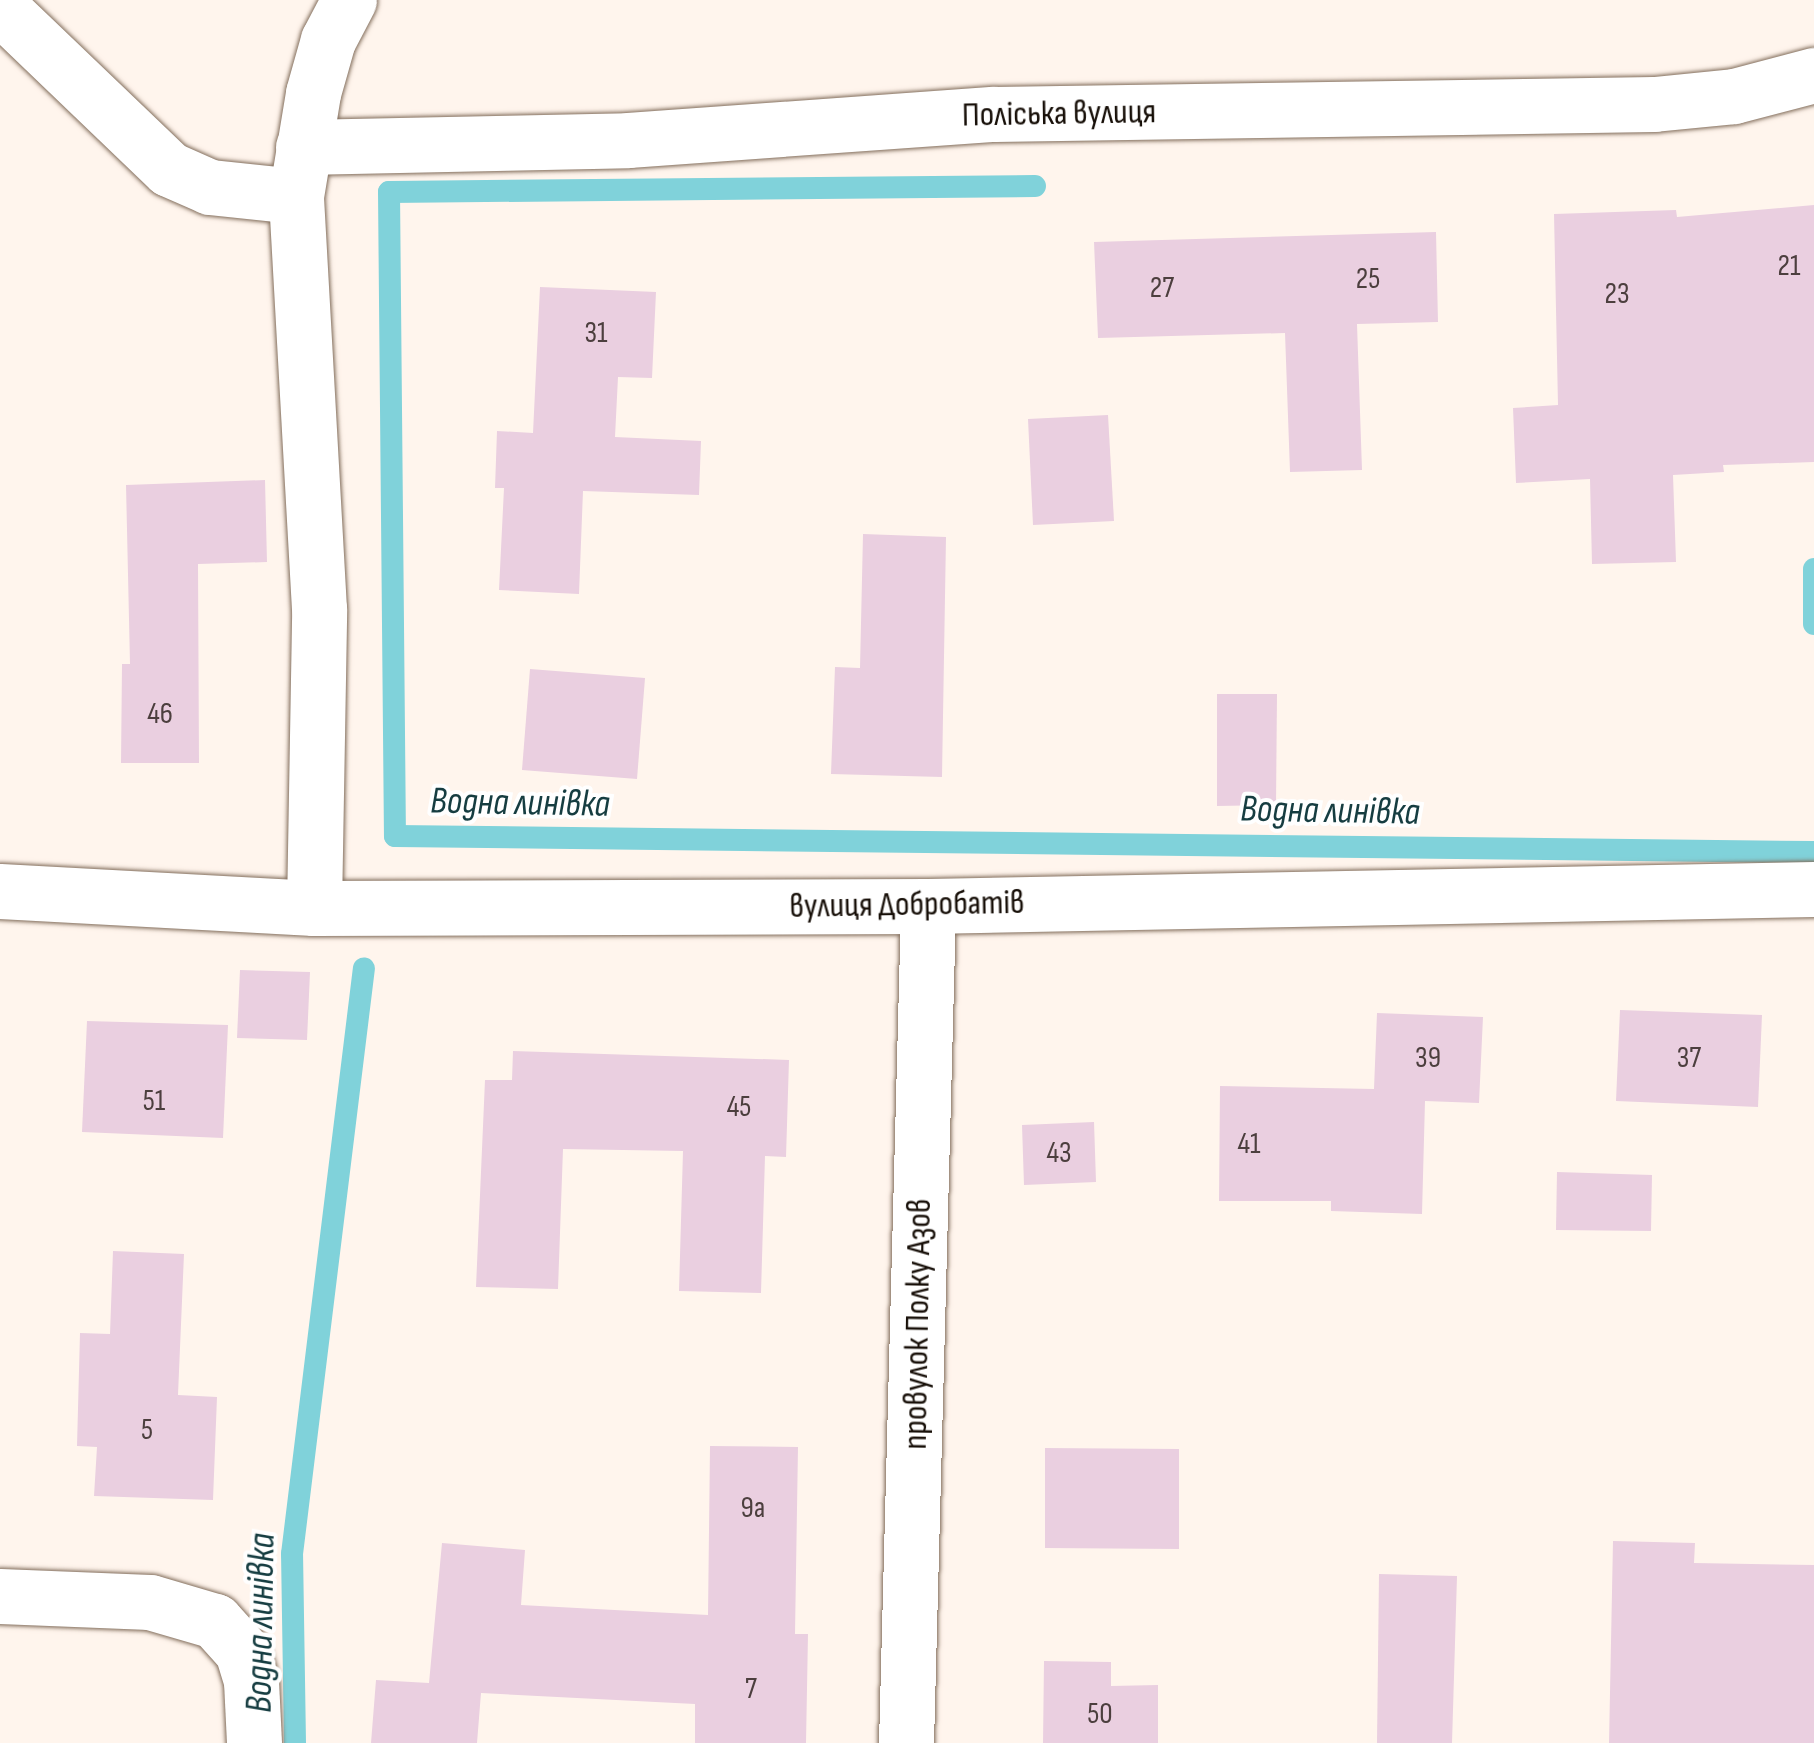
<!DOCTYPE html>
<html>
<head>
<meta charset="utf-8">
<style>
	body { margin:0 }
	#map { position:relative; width:1814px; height:1743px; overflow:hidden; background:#fff5ed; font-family:"Sofia Sans Condensed",sans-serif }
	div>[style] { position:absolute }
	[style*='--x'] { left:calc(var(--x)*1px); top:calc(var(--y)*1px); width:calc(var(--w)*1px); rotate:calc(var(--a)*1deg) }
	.stream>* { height:22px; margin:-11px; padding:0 11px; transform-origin:11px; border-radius:11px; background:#80d2da }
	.building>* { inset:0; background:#eacfe0 }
	.roads { filter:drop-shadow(0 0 2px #836e5c) drop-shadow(0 0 2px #836e5c) }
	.minor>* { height:55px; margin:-27.5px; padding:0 27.5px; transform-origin:27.5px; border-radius:27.5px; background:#fff }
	span { translate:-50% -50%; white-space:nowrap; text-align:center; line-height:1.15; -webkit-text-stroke:8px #fff; paint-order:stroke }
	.number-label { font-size:30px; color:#4c3f3e }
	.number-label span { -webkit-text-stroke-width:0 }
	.street-label { font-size:35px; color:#170f08 }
	.water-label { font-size:38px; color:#163d41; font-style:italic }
</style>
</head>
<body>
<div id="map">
	<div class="stream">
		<div style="--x:1035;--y:186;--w:646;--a:179.47"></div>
		<div style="--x:389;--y:192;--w:644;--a:89.47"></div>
		<div style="--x:395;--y:836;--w:1419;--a:0.65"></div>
		<div style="--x:1814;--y:569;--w:55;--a:90"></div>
		<div style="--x:295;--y:1743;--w:189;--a:-90.9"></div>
		<div style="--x:292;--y:1554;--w:590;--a:-83"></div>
	</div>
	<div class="building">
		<div style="clip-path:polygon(1814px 205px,1814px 462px,1723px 465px,1724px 472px,1673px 475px,1676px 562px,1592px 564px,1590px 479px,1516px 483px,1513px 408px,1558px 405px,1554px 214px,1676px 210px,1677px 217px)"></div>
		<div style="clip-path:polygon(1436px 232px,1438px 322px,1357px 324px,1362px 470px,1290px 472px,1285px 333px,1098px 338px,1094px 242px)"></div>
		<div style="clip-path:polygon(540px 287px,656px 292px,652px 378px,618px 377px,615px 437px,701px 441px,699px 495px,583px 491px,579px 594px,499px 590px,504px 488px,495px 488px,497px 431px,533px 433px)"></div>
		<div style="clip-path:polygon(1108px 415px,1114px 521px,1033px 525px,1028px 419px)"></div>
		<div style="clip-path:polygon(265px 480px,267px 562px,198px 564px,199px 763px,121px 763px,122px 664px,130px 664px,126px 485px)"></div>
		<div style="clip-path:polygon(863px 534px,946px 537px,942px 777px,831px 774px,835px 667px,860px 668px)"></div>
		<div style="clip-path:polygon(530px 669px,645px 678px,637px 779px,522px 770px)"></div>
		<div style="clip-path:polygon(1217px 694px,1277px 694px,1276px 805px,1217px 806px)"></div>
		<div style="clip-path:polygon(240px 970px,310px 972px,307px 1040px,237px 1038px)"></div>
		<div style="clip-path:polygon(1620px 1010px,1762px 1015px,1758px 1107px,1616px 1101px)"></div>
		<div style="clip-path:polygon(1377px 1013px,1483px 1017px,1479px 1103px,1425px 1101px,1422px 1214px,1331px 1211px,1331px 1201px,1219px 1201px,1220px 1086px,1374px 1089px)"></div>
		<div style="clip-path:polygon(87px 1021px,228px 1025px,223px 1138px,82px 1132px)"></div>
		<div style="clip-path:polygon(513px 1051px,789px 1060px,786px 1157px,765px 1156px,761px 1293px,679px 1291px,683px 1151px,563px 1149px,558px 1289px,476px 1287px,485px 1080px,512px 1080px)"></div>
		<div style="clip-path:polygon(1094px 1122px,1096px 1182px,1024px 1185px,1022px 1125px)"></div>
		<div style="clip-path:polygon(1557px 1172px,1652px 1175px,1651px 1231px,1556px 1230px)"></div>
		<div style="clip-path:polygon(113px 1251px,184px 1254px,178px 1395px,217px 1397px,213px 1500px,94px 1496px,97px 1447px,77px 1446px,80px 1333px,110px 1334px)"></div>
		<div style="clip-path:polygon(710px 1446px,798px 1447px,795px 1634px,808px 1634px,806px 1743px,695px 1743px,695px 1704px,481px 1693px,477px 1743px,371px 1743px,376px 1680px,429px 1683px,442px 1543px,525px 1550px,521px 1605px,708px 1615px)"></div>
		<div style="clip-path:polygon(1045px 1448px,1179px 1449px,1179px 1549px,1045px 1548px)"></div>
		<div style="clip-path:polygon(1613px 1541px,1695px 1543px,1694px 1563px,1814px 1565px,1814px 1743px,1609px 1743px)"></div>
		<div style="clip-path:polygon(1379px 1574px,1457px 1576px,1452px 1743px,1377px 1743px)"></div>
		<div style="clip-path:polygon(1044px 1661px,1111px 1662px,1111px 1686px,1158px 1685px,1158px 1743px,1043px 1743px)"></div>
	</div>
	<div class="roads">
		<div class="minor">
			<div style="--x:0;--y:7;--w:234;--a:43.8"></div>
			<div style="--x:169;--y:169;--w:45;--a:23.7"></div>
			<div style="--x:210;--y:187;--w:86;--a:6"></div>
			<div style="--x:303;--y:147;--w:325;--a:-1.2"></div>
			<div style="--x:628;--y:140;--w:367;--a:-4.1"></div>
			<div style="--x:994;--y:114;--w:660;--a:-0.87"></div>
			<div style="--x:1654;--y:104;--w:80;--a:-5.7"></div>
			<div style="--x:1734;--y:96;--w:83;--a:-14.7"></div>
			<div style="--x:0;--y:891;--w:314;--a:3.1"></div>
			<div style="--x:314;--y:908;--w:614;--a:-0.19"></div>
			<div style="--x:928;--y:906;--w:886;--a:-1.1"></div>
			<div style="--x:314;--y:908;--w:299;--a:-89"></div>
			<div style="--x:319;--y:609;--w:414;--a:-93.2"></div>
			<div style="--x:296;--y:196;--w:104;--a:-80.6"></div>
			<div style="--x:313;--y:93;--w:55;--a:-74.2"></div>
			<div style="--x:328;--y:40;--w:45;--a:-62.3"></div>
			<div style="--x:0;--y:1596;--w:150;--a:2.3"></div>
			<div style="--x:150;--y:1602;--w:68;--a:16.3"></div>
			<div style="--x:215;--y:1621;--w:40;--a:48"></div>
			<div style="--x:242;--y:1651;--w:31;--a:73"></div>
			<div style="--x:251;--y:1681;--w:62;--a:87.2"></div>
			<div style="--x:906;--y:1743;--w:837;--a:-88.49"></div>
		</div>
	</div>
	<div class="number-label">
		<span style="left:1789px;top:266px">21</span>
		<span style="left:1368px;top:279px">25</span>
		<span style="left:1162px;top:288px">27</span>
		<span style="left:1617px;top:294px">23</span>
		<span style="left:596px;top:333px">31</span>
		<span style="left:160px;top:714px">46</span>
		<span style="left:1428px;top:1058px">39</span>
		<span style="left:1689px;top:1058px">37</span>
		<span style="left:154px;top:1101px">51</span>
		<span style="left:739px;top:1107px">45</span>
		<span style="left:1249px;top:1144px">41</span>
		<span style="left:1059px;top:1153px">43</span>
		<span style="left:147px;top:1430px">5</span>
		<span style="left:753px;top:1508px">9а</span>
		<span style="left:751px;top:1689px">7</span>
		<span style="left:1100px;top:1714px">50</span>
	</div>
	<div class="street-label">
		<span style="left:1059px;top:114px;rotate:-1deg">Поліська вулиця</span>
		<span style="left:907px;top:905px;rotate:-1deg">вулиця Добробатів</span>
		<span style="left:918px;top:1324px;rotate:-89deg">провулок Полку Азов</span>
	</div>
	<div class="water-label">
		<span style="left:520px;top:803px;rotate:1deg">Водна линівка</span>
		<span style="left:1330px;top:811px;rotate:1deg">Водна линівка</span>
		<span style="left:261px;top:1623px;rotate:-89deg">Водна линівка</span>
	</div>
</div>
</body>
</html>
